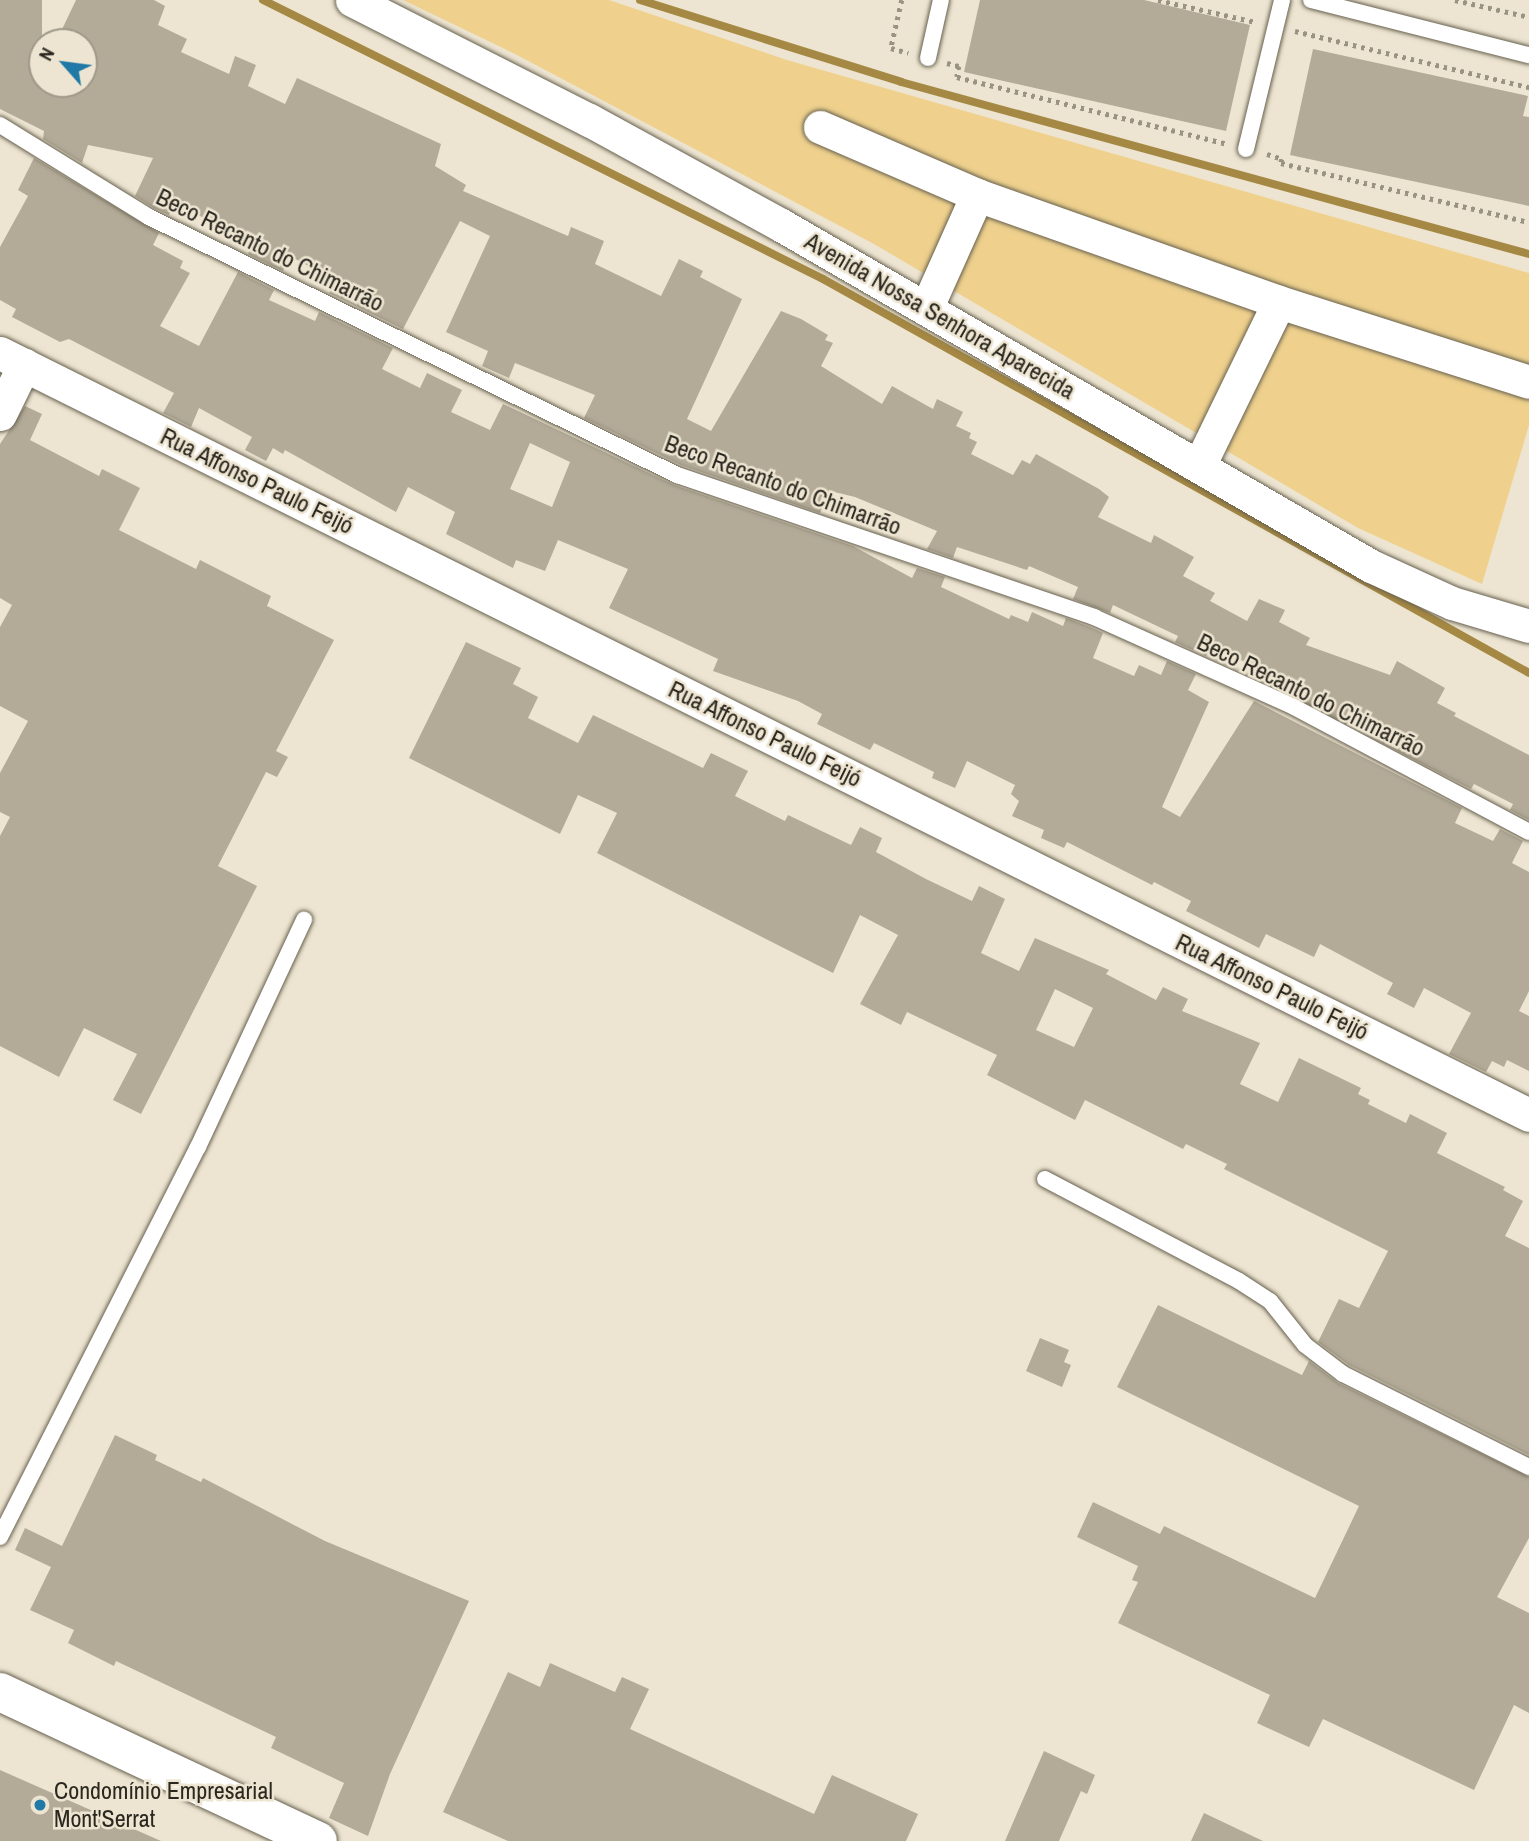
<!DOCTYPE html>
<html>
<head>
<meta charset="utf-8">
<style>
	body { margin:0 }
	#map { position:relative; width:1529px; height:1841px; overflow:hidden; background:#ede5d1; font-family:"Archivo Narrow",sans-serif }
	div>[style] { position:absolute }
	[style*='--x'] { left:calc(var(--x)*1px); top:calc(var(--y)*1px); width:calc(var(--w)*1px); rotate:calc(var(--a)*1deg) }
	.green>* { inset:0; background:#efd18d }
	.stream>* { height:8px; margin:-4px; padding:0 4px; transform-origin:4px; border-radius:4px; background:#a58843 }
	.building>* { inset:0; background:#b3ab98 }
	.path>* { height:4.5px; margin-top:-2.25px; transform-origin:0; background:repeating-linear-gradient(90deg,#999384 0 3.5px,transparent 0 8.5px) }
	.roads { filter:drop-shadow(0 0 2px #67604f) drop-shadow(0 0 2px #67604f) }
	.service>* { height:16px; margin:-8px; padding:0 8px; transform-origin:8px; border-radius:8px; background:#fff }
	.minor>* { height:33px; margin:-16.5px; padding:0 16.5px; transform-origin:16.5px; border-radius:16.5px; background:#fff }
	.tertiary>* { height:38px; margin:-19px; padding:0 19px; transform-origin:19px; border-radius:19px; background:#fff }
	.dots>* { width:19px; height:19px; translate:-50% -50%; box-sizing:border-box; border:4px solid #ede5d1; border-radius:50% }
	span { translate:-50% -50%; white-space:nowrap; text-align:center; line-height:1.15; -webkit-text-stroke:5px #ede5d1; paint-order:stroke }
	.street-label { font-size:24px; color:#2a271f }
	.poi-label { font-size:24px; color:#2a271f }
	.left { translate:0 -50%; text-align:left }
	.north { position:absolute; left:28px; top:28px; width:70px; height:70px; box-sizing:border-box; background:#ede5d1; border:2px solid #9f998a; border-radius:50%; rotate:298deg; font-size:19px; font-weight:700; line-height:28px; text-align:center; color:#2a271f }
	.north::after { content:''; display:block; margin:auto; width:24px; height:32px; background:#2079a7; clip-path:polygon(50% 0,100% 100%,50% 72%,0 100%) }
</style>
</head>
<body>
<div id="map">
	<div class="green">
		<div style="clip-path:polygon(403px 0,609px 0,787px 60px,1529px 273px,1529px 425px,1482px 584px,1358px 528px,874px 244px,515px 54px)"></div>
	</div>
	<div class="stream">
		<div style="--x:263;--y:0;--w:626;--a:26.48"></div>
		<div style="--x:823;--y:279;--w:808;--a:29.16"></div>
		<div style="--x:640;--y:0;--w:274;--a:17.4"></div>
		<div style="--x:901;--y:82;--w:651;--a:15.32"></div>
	</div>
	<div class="building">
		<div style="clip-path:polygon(0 0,42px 0,42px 84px,84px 84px,84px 42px,56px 42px,76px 0,154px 0,165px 6px,158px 25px,187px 39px,181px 52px,229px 74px,235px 56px,256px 65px,248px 86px,285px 104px,297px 78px,441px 144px,435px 166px,466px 185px,463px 191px,568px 236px,571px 227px,604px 241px,595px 264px,661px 296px,679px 259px,703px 271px,700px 277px,742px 299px,687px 419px,711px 431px,781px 311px,801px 319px,828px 335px,825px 340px,833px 343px,821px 366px,882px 404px,892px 386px,933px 409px,937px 399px,963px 412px,956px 426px,971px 433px,969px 438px,977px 442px,971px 454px,1013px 475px,1022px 460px,1030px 464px,1036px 454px,1099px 489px,1109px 497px,1098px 517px,1151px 543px,1154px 535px,1194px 557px,1183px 576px,1215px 593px,1210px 601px,1247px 621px,1259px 599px,1285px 610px,1279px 622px,1310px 638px,1306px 645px,1390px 675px,1397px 661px,1445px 688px,1437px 703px,1456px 713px,1454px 716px,1529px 755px,1529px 820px,1510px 810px,1513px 804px,1474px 784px,1471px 789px,1265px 683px,1270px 676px,1230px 654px,1228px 661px,1209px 651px,1206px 656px,1175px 642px,1178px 636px,1113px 605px,1110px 613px,1073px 599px,1078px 587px,1029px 566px,1027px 570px,957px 547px,953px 558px,927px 549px,937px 531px,855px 497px,830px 491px,820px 513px,681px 465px,584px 418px,595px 395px,515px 363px,509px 378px,482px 366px,488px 351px,446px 332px,490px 236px,460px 221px,403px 329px,329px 293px,336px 281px,290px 256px,283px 271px,248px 254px,252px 243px,175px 203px,169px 215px,154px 208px,135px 196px,153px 158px,88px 145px,82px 163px,43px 139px,44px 131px,0 109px)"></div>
		<div style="clip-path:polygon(980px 0,1144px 0,1250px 25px,1226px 131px,964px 72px)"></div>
		<div style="clip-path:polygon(1313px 49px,1528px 96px,1523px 116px,1529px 117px,1529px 206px,1290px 155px)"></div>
		<div style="clip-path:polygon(evenodd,34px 158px,159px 233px,153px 245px,183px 261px,180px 268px,190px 273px,160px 326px,199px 346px,238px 272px,274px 290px,269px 300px,315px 321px,319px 312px,393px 348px,382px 369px,420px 388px,427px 373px,462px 390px,451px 412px,490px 430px,503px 404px,674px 485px,853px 546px,912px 578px,917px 568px,945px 577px,941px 587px,1009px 619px,1011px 615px,1028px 622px,1032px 612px,1063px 626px,1066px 618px,1090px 627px,1103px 633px,1093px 658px,1134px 676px,1139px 665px,1161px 675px,1167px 661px,1196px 674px,1188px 690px,1209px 702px,1162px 807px,1180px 817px,1254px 701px,1462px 808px,1455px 823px,1493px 841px,1500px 829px,1523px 841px,1512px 863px,1529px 872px,1529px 991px,1519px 1011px,1529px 1016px,1529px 1071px,1507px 1060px,1504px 1067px,1492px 1061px,1486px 1072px,1449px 1054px,1471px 1013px,1424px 988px,1414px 1008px,1387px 994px,1393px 983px,1320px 944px,1314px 957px,1266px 934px,1259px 948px,1186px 911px,1191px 901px,1154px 882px,1152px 885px,1067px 842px,1064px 848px,1041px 838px,1044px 830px,1012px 816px,1019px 801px,1011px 794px,1015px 785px,967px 761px,955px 788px,932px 778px,934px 772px,874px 743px,870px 750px,817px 724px,822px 714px,798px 701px,713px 671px,718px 659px,609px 608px,628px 569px,558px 540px,545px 571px,516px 560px,513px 568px,446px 534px,455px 512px,408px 487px,396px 512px,285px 450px,283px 454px,273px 448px,266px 461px,245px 450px,252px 437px,199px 408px,191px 427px,163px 413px,174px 393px,69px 339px,60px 342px,12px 317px,16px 309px,0 300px,0 247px,28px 196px,18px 190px,34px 158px,530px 443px,570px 462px,552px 507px,510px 489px,530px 443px)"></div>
		<div style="clip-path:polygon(25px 406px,42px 414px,30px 440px,99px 476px,102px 469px,140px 488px,119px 530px,196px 569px,200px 560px,271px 596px,267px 606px,334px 640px,276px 751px,288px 757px,277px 777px,266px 772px,218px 866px,257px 886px,141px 1114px,113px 1100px,137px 1054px,84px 1028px,59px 1077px,0 1046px,0 836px,10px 817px,0 812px,0 773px,28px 721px,0 706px,0 627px,12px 605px,0 598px,0 444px)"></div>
		<div style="clip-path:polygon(evenodd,466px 642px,521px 668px,513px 684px,538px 697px,528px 718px,578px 743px,593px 715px,703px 768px,711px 753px,748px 771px,735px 796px,785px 821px,788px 815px,851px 845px,860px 827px,882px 838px,876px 852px,926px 879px,972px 901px,979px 886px,1005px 899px,981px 953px,1019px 971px,1035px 938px,1109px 970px,1106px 974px,1156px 1000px,1163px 987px,1188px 999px,1182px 1011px,1260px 1043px,1240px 1084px,1278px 1102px,1299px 1058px,1361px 1088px,1358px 1094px,1370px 1100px,1368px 1104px,1406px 1123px,1410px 1114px,1447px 1133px,1437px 1153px,1505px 1187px,1503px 1190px,1523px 1201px,1505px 1236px,1529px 1248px,1529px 1455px,1349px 1365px,1318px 1342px,1339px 1299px,1359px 1308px,1388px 1251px,1224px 1169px,1227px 1164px,1186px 1144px,1183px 1149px,1085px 1100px,1075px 1120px,987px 1075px,997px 1055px,907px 1012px,901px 1025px,860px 1004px,898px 935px,860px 915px,833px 973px,597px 853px,617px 813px,578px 795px,560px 834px,409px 758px,466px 642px,1055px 989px,1093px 1008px,1074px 1047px,1036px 1030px,1055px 989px)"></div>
		<div style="clip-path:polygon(1158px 1305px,1302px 1375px,1309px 1361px,1338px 1383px,1529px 1477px,1529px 1538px,1497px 1597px,1529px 1613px,1529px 1713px,1514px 1705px,1474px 1790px,1323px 1719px,1309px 1747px,1257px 1723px,1270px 1695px,1118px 1623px,1138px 1582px,1132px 1580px,1138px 1566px,1077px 1537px,1093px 1502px,1160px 1534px,1164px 1526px,1315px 1598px,1359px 1506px,1117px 1387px)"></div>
		<div style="clip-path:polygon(1040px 1338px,1069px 1350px,1064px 1362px,1071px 1365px,1062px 1387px,1026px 1371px)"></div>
		<div style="clip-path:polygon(115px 1435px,157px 1455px,155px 1460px,201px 1482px,203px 1478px,325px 1541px,469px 1601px,390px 1774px,368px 1836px,329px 1818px,344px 1783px,271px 1748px,276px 1737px,116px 1661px,114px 1666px,68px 1643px,74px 1630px,30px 1610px,51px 1567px,15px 1550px,25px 1528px,62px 1546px)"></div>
		<div style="clip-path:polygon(550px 1663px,615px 1692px,622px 1677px,649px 1689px,630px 1729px,814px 1814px,832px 1775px,918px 1814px,906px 1841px,508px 1841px,443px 1812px,508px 1672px,540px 1687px)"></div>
		<div style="clip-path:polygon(1044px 1751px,1095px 1775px,1087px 1794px,1081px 1791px,1059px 1841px,1005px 1841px)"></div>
		<div style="clip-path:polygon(0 1770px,161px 1841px,0 1841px)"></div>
		<div style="clip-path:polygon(1204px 1813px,1263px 1841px,1191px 1841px)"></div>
	</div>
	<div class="path">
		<div style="--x:902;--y:0;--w:49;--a:102.9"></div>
		<div style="--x:891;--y:48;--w:18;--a:16"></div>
		<div style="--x:1158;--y:0;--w:100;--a:12.7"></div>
		<div style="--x:1455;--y:0;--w:76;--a:12.9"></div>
		<div style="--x:1295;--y:31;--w:241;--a:13.5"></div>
		<div style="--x:947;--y:63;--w:12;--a:14"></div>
		<div style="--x:959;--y:66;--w:11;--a:100"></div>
		<div style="--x:957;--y:77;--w:279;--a:13.9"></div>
		<div style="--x:1267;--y:154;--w:16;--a:18"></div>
		<div style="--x:1282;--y:159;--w:4;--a:104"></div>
		<div style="--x:1281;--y:163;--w:255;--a:13.4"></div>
	</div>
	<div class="roads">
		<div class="service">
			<div style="--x:1311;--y:0;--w:225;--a:14.2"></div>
			<div style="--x:928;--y:58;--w:59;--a:-77.4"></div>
			<div style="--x:0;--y:125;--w:175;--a:31.7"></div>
			<div style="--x:149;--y:217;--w:588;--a:26.04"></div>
			<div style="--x:677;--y:475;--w:441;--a:18.8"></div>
			<div style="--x:1094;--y:617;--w:219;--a:24.2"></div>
			<div style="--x:1294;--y:707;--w:266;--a:28"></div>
			<div style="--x:1246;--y:149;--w:153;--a:-76.4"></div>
			<div style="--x:1045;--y:1179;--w:219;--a:27.7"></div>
			<div style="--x:1239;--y:1281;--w:37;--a:33"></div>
			<div style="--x:1270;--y:1301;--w:56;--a:51.5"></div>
			<div style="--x:1305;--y:1345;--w:48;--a:37.3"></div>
			<div style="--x:1343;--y:1374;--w:208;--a:26.6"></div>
			<div style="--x:0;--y:1537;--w:437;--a:-63.1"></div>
			<div style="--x:198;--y:1147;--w:251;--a:-65"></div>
		</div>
		<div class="minor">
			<div style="--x:352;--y:0;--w:266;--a:26.9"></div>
			<div style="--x:589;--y:120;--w:219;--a:28.7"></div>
			<div style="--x:781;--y:225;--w:681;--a:30.03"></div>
			<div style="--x:1371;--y:566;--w:89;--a:24.6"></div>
			<div style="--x:1452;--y:603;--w:80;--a:16.6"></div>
			<div style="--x:820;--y:127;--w:171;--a:23.4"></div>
			<div style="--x:977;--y:195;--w:320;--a:19.5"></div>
			<div style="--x:1279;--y:302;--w:262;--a:17.7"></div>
			<div style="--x:926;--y:309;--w:125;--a:-65.9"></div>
			<div style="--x:0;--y:353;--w:1708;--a:26.49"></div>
			<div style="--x:0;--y:414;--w:55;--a:-63.9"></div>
			<div style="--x:1199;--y:466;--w:182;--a:-64"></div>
		</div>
		<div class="tertiary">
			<div style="--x:0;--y:1692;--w:351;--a:25.1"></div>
		</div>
	</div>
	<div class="dots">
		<div style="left:40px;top:1805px;background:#2079a7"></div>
	</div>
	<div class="street-label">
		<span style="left:270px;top:250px;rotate:26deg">Beco Recanto do Chimarrão</span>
		<span style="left:940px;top:316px;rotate:30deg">Avenida Nossa Senhora Aparecida</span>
		<span style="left:257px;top:481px;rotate:26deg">Rua Affonso Paulo Feijó</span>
		<span style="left:783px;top:485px;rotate:20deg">Beco Recanto do Chimarrão</span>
		<span style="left:1311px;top:695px;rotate:26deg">Beco Recanto do Chimarrão</span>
		<span style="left:765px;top:734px;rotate:26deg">Rua Affonso Paulo Feijó</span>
		<span style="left:1272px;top:987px;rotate:26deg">Rua Affonso Paulo Feijó</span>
	</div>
	<div class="poi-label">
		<span class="left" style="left:54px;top:1805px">Condomínio Empresarial<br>Mont'Serrat</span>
	</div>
	<div class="north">N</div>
</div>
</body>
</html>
